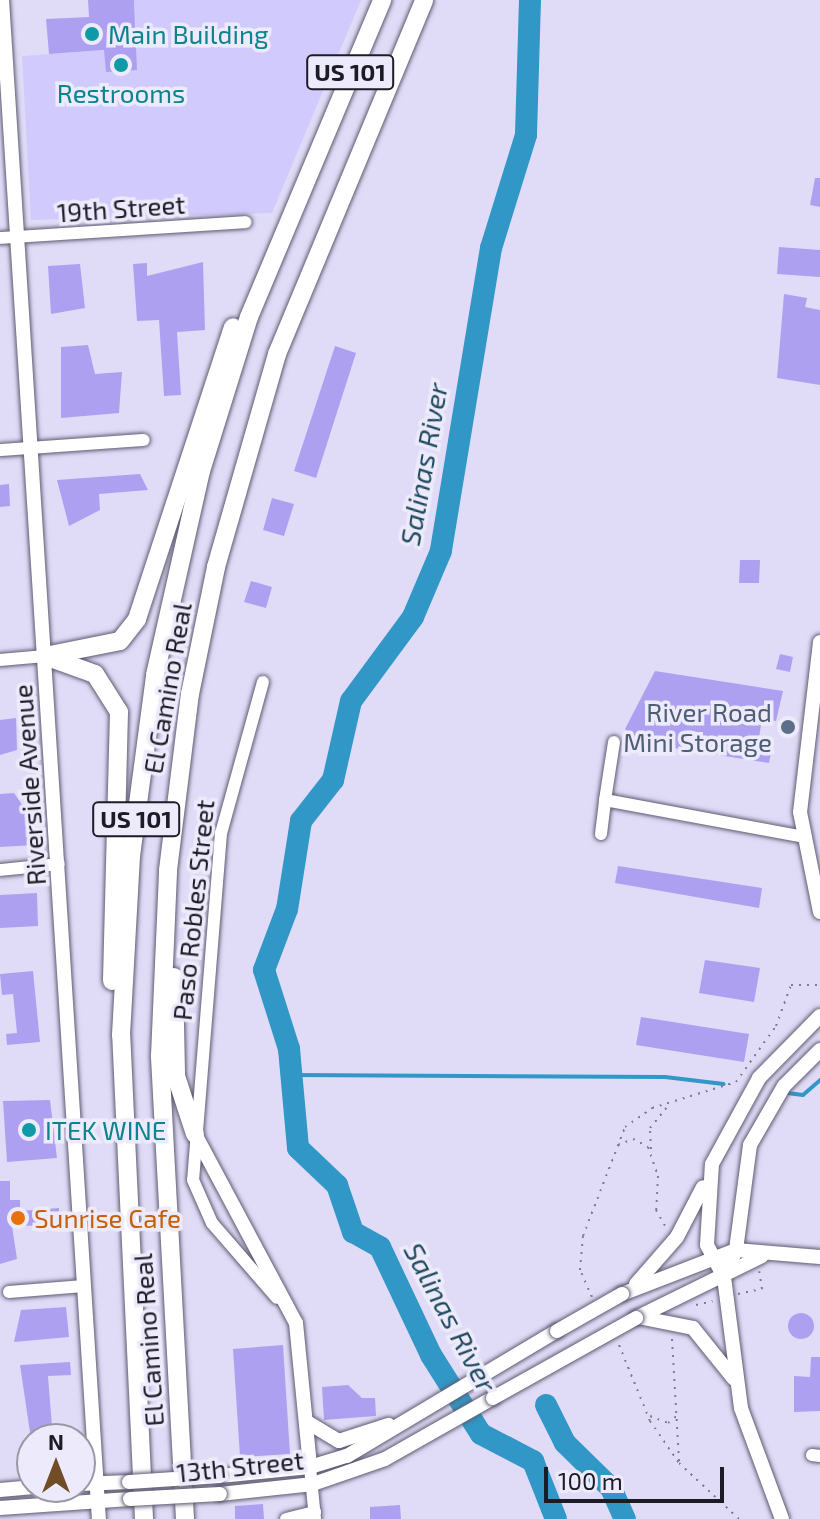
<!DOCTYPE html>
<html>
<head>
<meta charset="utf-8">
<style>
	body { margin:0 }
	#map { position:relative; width:820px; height:1519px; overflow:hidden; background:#e0dcf7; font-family:"Exo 2",sans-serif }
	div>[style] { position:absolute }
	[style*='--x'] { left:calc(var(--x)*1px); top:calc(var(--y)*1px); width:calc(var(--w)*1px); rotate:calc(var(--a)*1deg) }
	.green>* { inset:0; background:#d1cafc }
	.water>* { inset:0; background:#3197c6 }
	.stream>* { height:4px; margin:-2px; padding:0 2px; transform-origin:2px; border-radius:2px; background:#3197c6 }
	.river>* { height:22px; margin:-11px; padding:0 11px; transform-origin:11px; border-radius:11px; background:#3197c6 }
	.building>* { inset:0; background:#aea0f0 }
	.round { border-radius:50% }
	.path>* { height:2px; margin-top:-1px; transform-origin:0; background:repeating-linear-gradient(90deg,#7f7c8e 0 2px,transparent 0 8px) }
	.roads { filter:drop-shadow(0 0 2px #5e5b72) drop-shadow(0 0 2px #5e5b72) }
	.minor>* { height:12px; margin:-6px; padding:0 6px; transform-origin:6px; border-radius:6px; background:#fff }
	.major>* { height:14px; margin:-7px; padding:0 7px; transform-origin:7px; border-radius:7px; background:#fff }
	.highway>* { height:18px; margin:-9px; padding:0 9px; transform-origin:9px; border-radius:9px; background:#fff }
	.bridges { filter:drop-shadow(0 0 2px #5e5b72) drop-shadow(0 0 2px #5e5b72) }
	.major-bridge>* { height:14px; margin:-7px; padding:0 7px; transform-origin:7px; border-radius:7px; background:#fff }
	.dots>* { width:22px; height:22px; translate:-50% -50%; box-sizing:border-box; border:4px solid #edebfb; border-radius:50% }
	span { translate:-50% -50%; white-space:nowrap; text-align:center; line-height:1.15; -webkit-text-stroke:7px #edebfb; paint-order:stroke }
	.shield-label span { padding:2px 6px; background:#edebfb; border:2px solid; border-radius:6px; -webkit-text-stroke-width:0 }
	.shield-label { font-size:24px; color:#1d1b25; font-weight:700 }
	.culture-label { font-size:26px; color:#0d838f }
	.left { translate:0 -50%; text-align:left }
	.street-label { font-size:26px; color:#1d1b25 }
	.service-label { font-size:26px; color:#4e5e75 }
	.right { translate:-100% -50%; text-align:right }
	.food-label { font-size:26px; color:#c56008 }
	.water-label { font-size:28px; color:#214a5f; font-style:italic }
	.north { position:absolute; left:16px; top:1423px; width:80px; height:80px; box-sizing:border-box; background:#edebfb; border:2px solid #9a98a5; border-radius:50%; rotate:0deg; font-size:22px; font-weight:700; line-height:32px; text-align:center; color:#1d1b25 }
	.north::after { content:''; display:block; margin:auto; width:28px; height:36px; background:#704d26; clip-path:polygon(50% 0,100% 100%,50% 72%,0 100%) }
	.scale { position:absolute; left:544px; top:1467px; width:180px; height:36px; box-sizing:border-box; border:4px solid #1d1b25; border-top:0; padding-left:10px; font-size:24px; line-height:28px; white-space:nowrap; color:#1d1b25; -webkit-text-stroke:6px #edebfb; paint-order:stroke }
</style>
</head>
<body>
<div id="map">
	<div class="green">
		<div style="clip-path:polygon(134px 0,361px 0,272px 213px,31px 220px,22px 56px,137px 48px)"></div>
	</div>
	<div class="water">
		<div style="clip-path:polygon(447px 549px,434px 594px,413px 617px,414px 591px,437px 553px)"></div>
	</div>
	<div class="stream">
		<div style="--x:291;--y:1075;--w:374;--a:0.3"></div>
		<div style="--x:665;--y:1077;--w:59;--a:6.8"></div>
		<div style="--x:787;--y:1093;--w:16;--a:7"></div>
		<div style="--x:803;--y:1095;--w:23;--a:-41"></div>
	</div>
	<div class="river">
		<div style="--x:530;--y:0;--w:135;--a:91.7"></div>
		<div style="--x:526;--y:135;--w:118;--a:107.2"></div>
		<div style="--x:491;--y:248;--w:307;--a:99.4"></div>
		<div style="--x:441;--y:551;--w:72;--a:113"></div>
		<div style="--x:413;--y:617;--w:104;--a:126.4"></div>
		<div style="--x:351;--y:701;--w:81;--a:102.8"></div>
		<div style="--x:333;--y:780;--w:52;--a:128"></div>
		<div style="--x:301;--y:821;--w:89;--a:99"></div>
		<div style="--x:287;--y:909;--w:65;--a:110.7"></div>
		<div style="--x:264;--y:970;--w:83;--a:72.4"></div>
		<div style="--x:289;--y:1049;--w:99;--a:84.8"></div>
		<div style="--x:298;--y:1148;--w:54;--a:43.5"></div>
		<div style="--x:337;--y:1185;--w:50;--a:71.2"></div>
		<div style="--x:353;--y:1232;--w:31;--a:29"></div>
		<div style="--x:380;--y:1247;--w:119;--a:64.7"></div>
		<div style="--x:431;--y:1355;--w:93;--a:57.7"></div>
		<div style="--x:481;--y:1434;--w:59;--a:27.4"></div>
		<div style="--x:533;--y:1461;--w:62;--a:68.4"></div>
		<div style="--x:546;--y:1405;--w:42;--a:63.4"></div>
		<div style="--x:565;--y:1443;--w:64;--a:44.4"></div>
		<div style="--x:611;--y:1488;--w:34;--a:66"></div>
	</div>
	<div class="building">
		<div style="clip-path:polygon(88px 0,134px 0,137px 70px,106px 72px,104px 50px,49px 54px,46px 19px,89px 17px)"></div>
		<div style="clip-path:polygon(815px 178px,820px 178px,820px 207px,810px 205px)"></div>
		<div style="clip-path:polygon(779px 247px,820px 250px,820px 277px,777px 274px)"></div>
		<div style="clip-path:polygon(203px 262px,205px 330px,177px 332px,181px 395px,164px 396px,159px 320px,137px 321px,133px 264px,147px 263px,147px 276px)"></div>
		<div style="clip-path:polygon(80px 264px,85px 308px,51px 314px,48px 266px)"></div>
		<div style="clip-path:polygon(784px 294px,807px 298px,805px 307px,820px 310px,820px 385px,777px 378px)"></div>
		<div style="clip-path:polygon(88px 345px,95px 374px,122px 372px,119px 413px,61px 418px,61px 347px)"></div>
		<div style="clip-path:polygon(335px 346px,356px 353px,316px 478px,294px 471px)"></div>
		<div style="clip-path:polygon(140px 474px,148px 490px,99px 494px,100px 510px,69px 526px,57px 480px)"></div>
		<div style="clip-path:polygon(9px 484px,10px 506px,0 507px,0 485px)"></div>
		<div style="clip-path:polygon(272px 498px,294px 504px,284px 536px,263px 530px)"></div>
		<div style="clip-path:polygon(740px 560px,760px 560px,759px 583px,739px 583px)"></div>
		<div style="clip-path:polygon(251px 581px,272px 587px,266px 608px,244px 602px)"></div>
		<div style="clip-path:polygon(780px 654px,793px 657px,790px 672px,776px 669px)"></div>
		<div style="clip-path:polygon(655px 671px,783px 691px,776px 721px,762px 719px,757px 750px,771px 752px,769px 763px,636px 742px,625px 729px)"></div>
		<div style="clip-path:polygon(16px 718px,17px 750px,0 755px,0 720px)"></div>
		<div style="clip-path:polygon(14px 793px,32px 819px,34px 845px,0 847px,0 794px)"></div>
		<div style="clip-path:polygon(618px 866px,762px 888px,759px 908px,615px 883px)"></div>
		<div style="clip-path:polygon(37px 893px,38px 926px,0 928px,0 895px)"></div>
		<div style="clip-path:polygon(705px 960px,760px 968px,754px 1002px,699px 993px)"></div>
		<div style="clip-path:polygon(33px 971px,40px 1042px,7px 1045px,6px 1034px,17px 1033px,13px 994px,2px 995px,0 974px)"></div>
		<div style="clip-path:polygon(641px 1017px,749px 1034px,744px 1062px,636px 1045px)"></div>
		<div style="clip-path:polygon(50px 1100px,57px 1158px,7px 1162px,3px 1101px)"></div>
		<div style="clip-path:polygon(0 1181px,10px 1181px,10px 1200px,20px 1200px,20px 1211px,59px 1208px,59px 1225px,12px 1226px,17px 1259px,0 1264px)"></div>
		<div style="clip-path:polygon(66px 1307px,69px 1337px,14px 1342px,21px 1310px)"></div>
		<div class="round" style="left:788px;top:1313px;width:26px;height:26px"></div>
		<div style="clip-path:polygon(283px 1345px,290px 1454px,240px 1457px,233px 1349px)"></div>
		<div style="clip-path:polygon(811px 1357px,820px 1357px,820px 1411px,794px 1412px,794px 1376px,810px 1377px)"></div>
		<div style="clip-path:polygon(70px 1362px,71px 1375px,48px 1376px,53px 1439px,31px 1439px,20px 1365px)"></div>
		<div style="clip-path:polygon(348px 1385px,362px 1398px,375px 1398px,376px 1416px,324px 1420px,322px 1387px)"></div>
		<div style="clip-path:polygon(263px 1504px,264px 1519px,235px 1519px,235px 1506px)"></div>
		<div style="clip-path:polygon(400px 1505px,401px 1519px,370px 1519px,370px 1507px)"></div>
	</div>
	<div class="path">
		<div style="--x:618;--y:1145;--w:16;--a:-22"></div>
		<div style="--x:633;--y:1139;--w:17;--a:28"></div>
		<div style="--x:648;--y:1147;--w:31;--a:71"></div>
		<div style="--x:658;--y:1176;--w:34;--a:93"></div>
		<div style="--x:656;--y:1210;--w:22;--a:60"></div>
		<div style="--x:651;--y:1149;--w:21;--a:-93"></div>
		<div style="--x:650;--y:1128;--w:27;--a:-51"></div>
		<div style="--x:738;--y:1294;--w:25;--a:-12"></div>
		<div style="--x:762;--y:1289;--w:18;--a:-99"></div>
		<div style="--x:592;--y:1297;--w:30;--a:-114"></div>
		<div style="--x:580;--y:1270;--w:34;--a:-85"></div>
		<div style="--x:583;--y:1236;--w:117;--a:-68.9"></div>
		<div style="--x:625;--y:1127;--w:33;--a:-35"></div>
		<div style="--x:652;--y:1108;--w:88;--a:-17.2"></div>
		<div style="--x:736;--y:1082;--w:69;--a:-54.5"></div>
		<div style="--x:776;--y:1026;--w:44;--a:-69.9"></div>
		<div style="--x:791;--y:985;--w:29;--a:0"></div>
		<div style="--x:696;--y:1305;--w:17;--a:-13"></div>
		<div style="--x:672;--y:1339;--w:123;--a:86.7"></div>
		<div style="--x:619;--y:1345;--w:82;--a:67.8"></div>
		<div style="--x:650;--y:1421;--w:51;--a:55.4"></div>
		<div style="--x:679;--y:1463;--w:82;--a:43"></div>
		<div style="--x:650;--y:1416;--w:19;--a:21"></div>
		<div style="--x:668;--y:1423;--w:13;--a:-39"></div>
	</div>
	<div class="roads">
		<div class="minor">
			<div style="--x:0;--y:238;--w:246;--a:-3.7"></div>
			<div style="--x:0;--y:450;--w:144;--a:-4"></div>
			<div style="--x:0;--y:660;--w:45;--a:-5.1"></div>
			<div style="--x:263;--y:682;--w:157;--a:105.5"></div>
			<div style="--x:221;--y:833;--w:348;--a:94.6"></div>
			<div style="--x:193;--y:1180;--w:47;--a:66.2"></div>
			<div style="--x:212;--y:1223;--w:99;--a:49.1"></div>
			<div style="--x:614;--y:742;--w:59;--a:98.8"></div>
			<div style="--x:605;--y:800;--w:198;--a:10.5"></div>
			<div style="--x:601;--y:834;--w:34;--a:-83"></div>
			<div style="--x:0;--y:870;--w:59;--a:-5.8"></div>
			<div style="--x:9;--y:1292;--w:75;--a:-4.6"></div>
			<div style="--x:812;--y:1455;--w:8;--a:7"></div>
			<div style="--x:310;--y:1467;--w:52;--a:84.5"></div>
			<div style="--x:286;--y:1519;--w:30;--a:-14"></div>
		</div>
		<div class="major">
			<div style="--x:2;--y:0;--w:1522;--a:86.35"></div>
			<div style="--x:820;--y:642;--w:171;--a:96.7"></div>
			<div style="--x:800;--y:812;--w:102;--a:78.7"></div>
			<div style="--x:195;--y:1134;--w:214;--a:61.9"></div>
			<div style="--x:296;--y:1323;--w:145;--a:84.4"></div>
			<div style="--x:724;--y:1277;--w:36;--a:-118"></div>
			<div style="--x:707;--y:1245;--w:81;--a:-86.5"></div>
			<div style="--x:712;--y:1164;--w:98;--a:-61.3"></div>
			<div style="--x:759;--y:1078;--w:87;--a:-45.5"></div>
			<div style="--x:636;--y:1284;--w:62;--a:-48.9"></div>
			<div style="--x:677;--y:1237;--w:56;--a:-62.5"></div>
			<div style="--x:622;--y:1294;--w:122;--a:-21.1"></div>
			<div style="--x:736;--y:1250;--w:84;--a:4.8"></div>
			<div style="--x:638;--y:1317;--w:56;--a:11.3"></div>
			<div style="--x:693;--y:1328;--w:65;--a:51.2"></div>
			<div style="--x:636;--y:1318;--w:140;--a:-26.2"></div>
			<div style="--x:307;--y:1422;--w:37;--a:31"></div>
			<div style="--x:339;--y:1441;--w:52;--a:-18.1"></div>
			<div style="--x:220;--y:1476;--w:90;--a:-5.7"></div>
			<div style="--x:310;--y:1467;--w:39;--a:-17"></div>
			<div style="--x:347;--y:1456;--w:244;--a:-30.8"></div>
			<div style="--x:80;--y:1484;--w:49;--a:-2.3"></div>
			<div style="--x:0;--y:1490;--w:37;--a:-5"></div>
			<div style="--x:220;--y:1494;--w:94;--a:-6.1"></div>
			<div style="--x:313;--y:1484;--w:76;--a:-19.1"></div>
			<div style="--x:385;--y:1459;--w:124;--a:-29.5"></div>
			<div style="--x:0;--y:1508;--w:130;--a:-4"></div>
			<div style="--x:782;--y:1519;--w:118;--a:-110.3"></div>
			<div style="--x:741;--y:1408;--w:132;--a:-97.4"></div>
			<div style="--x:724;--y:1277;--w:30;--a:-66"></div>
			<div style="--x:736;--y:1250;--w:106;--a:-82.4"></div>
			<div style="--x:750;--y:1145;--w:68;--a:-60"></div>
			<div style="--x:784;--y:1086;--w:51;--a:-45"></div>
		</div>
		<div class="highway">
			<div style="--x:45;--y:656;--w:76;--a:-11.3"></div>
			<div style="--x:120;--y:641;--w:28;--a:-52"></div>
			<div style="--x:137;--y:619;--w:307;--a:-71.8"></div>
			<div style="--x:45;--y:656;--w:53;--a:19.8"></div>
			<div style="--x:95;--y:674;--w:45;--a:57.7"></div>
			<div style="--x:119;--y:712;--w:269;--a:91.5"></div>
			<div style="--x:174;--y:977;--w:99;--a:88.8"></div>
			<div style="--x:176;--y:1076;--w:61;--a:71.9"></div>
			<div style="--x:144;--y:1519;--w:485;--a:-92.7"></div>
			<div style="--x:121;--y:1035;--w:179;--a:-86.8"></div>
			<div style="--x:131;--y:856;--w:183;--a:-82.4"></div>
			<div style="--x:155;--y:675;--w:209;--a:-77.3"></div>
			<div style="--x:201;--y:471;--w:161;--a:-72.7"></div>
			<div style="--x:249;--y:317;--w:344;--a:-67.2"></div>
			<div style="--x:185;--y:1519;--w:464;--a:-93.1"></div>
			<div style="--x:160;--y:1056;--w:186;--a:-87.5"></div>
			<div style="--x:168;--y:870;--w:177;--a:-82.9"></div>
			<div style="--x:190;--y:694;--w:130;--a:-78.4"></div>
			<div style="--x:216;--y:567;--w:222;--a:-74"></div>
			<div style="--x:277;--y:354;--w:383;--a:-67.4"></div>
		</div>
	</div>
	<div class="bridges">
		<div class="major-bridge">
			<div style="--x:557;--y:1331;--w:75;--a:-29.6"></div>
			<div style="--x:493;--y:1398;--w:164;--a:-29.2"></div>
			<div style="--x:129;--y:1482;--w:91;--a:-3.8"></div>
			<div style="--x:130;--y:1499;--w:90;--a:-3.2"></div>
		</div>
	</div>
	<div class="dots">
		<div style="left:92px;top:34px;background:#0f9aa8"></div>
		<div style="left:121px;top:65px;background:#0f9aa8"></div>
		<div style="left:788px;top:727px;background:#5c6f8a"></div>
		<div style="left:29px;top:1130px;background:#0f9aa8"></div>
		<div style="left:18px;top:1218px;background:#e8710a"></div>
	</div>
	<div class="shield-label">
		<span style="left:350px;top:72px">US 101</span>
		<span style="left:136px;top:819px">US 101</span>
	</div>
	<div class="culture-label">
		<span class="left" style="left:108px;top:34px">Main Building</span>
		<span style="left:121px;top:93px">Restrooms</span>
		<span class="left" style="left:45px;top:1130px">ITEK WINE</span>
	</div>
	<div class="street-label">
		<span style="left:121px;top:208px;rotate:-4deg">19th Street</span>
		<span style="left:167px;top:688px;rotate:-80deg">El Camino Real</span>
		<span style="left:29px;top:785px;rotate:-94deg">Riverside Avenue</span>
		<span style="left:193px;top:910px;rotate:-84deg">Paso Robles Street</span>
		<span style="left:148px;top:1340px;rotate:-94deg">El Camino Real</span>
		<span style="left:240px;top:1466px;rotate:-6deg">13th Street</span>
	</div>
	<div class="service-label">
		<span class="right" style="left:772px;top:727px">River Road<br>Mini Storage</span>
	</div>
	<div class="food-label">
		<span class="left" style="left:34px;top:1218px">Sunrise Cafe</span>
	</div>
	<div class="water-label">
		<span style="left:423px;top:464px;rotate:-80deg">Salinas River</span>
		<span style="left:451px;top:1317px;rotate:62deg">Salinas River</span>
	</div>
	<div class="north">N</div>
	<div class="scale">100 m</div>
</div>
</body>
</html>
